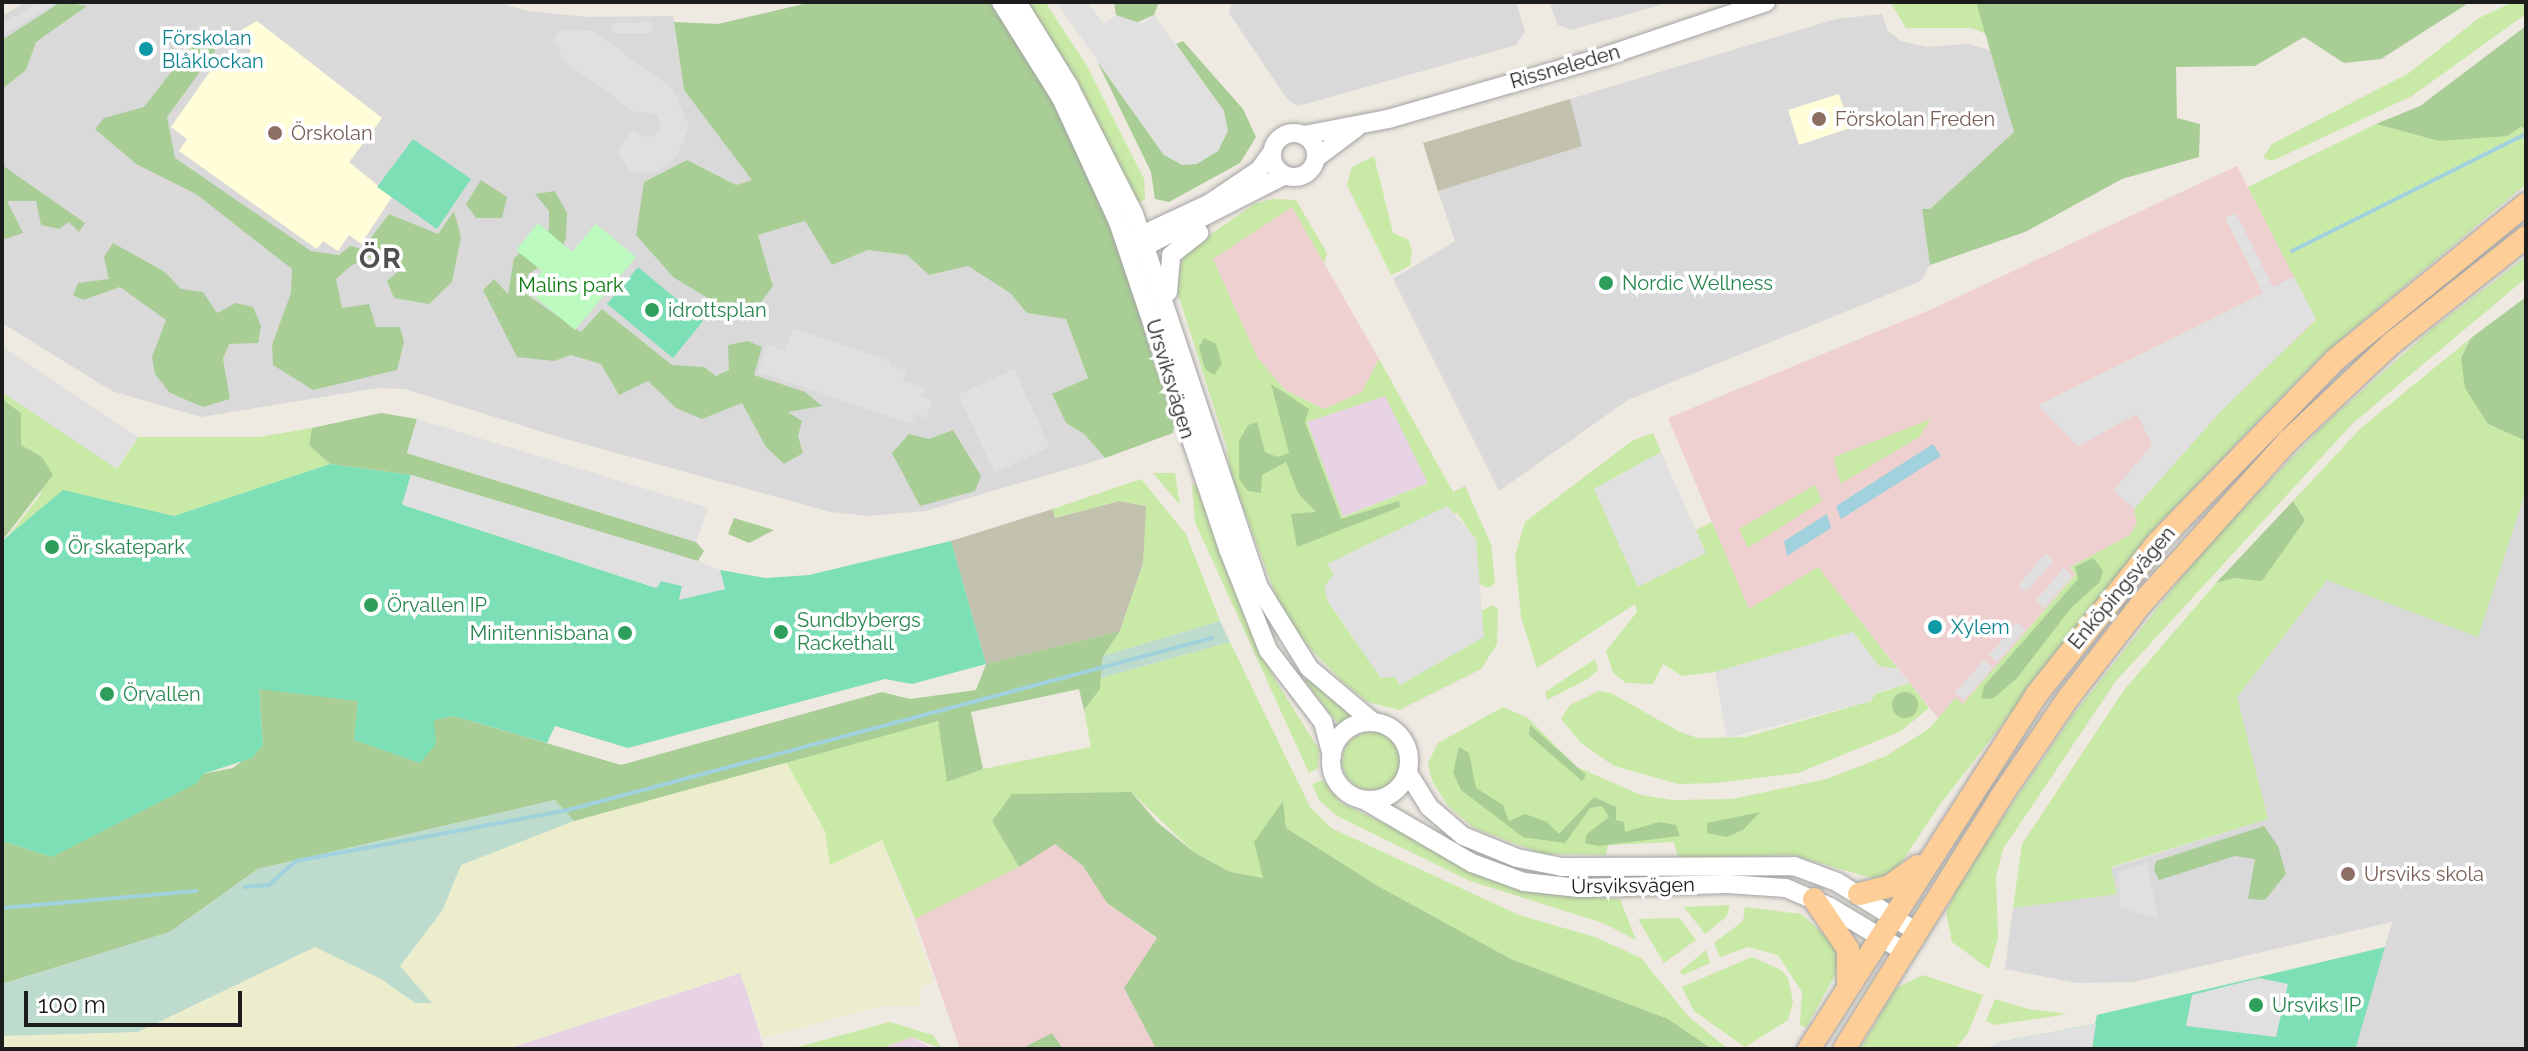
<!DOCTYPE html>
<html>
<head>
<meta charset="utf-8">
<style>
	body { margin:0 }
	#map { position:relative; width:2528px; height:1051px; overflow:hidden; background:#eee9e1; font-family:Raleway,sans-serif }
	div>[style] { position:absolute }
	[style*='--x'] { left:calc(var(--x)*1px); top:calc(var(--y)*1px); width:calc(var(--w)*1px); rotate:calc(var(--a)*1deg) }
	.residential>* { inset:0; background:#dad9d9 }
	.commercial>* { inset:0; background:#efd0d0 }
	.industrial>* { inset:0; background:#e7d3e4 }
	.education>* { inset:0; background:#fffed9 }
	.construction>* { inset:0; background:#c2c1ad }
	.farmland>* { inset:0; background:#ecedcc }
	.grass>* { inset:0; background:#c9e9a6 }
	.round { border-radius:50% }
	.forest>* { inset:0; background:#a8ce95 }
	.wetland>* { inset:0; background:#bedccd }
	.park>* { inset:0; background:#bcfabf }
	.pitch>* { inset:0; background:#7ddfb6 }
	.parking>* { inset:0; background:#e0e0e0 }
	.water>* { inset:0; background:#a1d1dc }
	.stream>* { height:4px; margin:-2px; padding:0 2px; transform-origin:2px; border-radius:2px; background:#a1d1dc }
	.roads { filter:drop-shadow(0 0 2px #a3a3a3) drop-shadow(0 0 2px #a3a3a3) }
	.minor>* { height:18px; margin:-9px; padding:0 9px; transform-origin:9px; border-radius:9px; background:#fff }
	.minor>.ring { margin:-9px; padding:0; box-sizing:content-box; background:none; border:18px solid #fff; border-radius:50% }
	.major>* { height:22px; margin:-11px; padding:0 11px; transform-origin:11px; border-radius:11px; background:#fdce97 }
	.dots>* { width:22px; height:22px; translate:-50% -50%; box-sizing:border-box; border:4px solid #fff; border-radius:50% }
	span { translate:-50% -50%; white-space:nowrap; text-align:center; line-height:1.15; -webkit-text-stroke:7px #fff; paint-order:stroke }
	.culture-label { font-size:20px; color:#0d838f }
	.left { translate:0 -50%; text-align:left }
	.street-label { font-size:20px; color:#1c1c1c }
	.education-label { font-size:20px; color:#785e54 }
	.leisure-label { font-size:20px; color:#27864d }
	.right { translate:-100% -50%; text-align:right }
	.park-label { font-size:20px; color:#0a7a0f }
	.district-label { font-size:28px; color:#4f4f4f; font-weight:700; letter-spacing:2px }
	.frame { position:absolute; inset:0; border:4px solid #1c1c1c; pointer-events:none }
	.scale { position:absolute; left:24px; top:991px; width:218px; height:36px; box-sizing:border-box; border:4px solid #1c1c1c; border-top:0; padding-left:10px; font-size:24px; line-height:28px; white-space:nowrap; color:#1c1c1c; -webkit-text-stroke:6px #fff; paint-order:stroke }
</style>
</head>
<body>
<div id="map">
	<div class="residential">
		<div style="clip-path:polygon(26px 2px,496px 2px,527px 11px,588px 17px,673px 16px,684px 90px,753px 180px,736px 185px,687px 160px,641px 209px,636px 235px,773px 286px,758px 235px,806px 221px,832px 265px,868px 250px,907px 255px,929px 275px,968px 266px,1010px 293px,1027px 313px,1066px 319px,1088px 378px,1052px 395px,1066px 423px,1084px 434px,1105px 458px,925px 511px,868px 516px,831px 512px,562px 438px,405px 389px,378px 388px,201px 417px,112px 391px,2px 323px,2px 16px)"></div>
		<div style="clip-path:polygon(1232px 2px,1516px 2px,1525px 32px,1516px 45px,1298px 106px,1287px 99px,1229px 13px)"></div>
		<div style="clip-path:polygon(1549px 2px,1671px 2px,1571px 30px,1558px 25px)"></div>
		<div style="clip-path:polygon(1882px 14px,1888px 31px,1901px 41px,1927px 47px,1968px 44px,1995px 52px,2014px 132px,1930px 209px,1922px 209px,1930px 265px,1921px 281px,1628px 400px,1499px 491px,1393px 279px,1455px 241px,1438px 191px,1582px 146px,1570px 99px,1836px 19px)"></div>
		<div style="clip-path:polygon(2526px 490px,2526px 1049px,2355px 1049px,2392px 922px,2133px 982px,2077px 983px,2005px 969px,2013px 908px,2117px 894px,2111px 868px,2268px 819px,2237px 697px,2327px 580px,2348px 586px,2513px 520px)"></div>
	</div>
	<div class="commercial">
		<div style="clip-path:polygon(2237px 166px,2316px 319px,2130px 535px,2070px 568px,2076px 573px,1963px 705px,1955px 698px,1938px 718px,1818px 568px,1749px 610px,1668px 418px,1932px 309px)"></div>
		<div style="clip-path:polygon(1292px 207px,1379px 359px,1362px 392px,1324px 409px,1285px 390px,1257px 357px,1213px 259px)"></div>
		<div style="clip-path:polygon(1055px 844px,1083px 866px,1107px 903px,1157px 939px,1124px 988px,1156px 1049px,1063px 1049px,1052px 1033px,1021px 1049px,960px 1049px,915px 919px)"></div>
	</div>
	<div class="industrial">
		<div style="clip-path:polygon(1385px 395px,1428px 483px,1342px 517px,1307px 422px)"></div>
		<div style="clip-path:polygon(741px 973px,764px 1049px,507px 1049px)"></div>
		<div style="clip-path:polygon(912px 1037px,932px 1049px,880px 1049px)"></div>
	</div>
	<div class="education">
		<div style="clip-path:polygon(257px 21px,382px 118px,349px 162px,392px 197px,361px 244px,349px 235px,338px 251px,323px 241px,317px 249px,179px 151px,187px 139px,171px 127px,223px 53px,239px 64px,251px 51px,238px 32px)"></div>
		<div style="clip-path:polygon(1839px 94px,1850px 128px,1799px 145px,1788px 110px)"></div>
	</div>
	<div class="construction">
		<div style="clip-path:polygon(1570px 99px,1582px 146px,1438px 191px,1423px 143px)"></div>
		<div style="clip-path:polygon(1119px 501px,1146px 506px,1146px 538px,1143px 564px,1120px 631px,986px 664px,951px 541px,1053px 509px,1055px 518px)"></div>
	</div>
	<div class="farmland">
		<div style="clip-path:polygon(785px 760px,825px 831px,830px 865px,882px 840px,934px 981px,921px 987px,920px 1006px,881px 1006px,763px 1038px,740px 973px,506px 1049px,2px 1049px,2px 1036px,138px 1032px,315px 947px,381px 978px,415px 1003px,431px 1003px,400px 966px,442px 911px,461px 864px,574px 821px)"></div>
	</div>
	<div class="grass">
		<div style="clip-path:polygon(1024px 2px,1045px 2px,1087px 66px,1144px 179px,1145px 199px,1139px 203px)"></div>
		<div style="clip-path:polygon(1890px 2px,1976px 2px,1988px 35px,1972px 28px,1906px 28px)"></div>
		<div style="clip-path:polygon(2513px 2px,2526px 2px,2526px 14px,2412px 96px,2272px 161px,2263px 158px,2272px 144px,2409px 73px,2479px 18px)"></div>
		<div style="clip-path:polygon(2376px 124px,2439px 141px,2523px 126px,2526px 184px,2320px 357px,2156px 527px,1941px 803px,1897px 869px,1875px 879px,1792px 855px,1678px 858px,1674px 842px,1608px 845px,1606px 855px,1543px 854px,1474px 828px,1449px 807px,1432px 781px,1428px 763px,1438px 743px,1503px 707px,1528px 718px,1577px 767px,1641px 795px,1672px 800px,1732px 799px,1827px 779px,1886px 756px,1930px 728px,1955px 698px,1963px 704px,2076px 574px,2070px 567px,2130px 535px,2137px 523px,2134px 509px,2220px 412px,2316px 320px,2248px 187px)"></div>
		<div style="clip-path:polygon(1374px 156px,1393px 233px,1409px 240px,1412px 253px,1410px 266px,1391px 275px,1347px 185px,1352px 167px)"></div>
		<div style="clip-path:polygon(evenodd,1273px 199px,1296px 200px,1327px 253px,1324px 263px,1292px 207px,1213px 259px,1257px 357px,1285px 390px,1324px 409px,1362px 392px,1379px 359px,1453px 492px,1465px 486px,1491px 544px,1495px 583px,1488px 588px,1477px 583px,1476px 540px,1457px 513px,1328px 564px,1334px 574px,1327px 600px,1381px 678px,1482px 631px,1478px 612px,1493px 605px,1498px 609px,1497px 644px,1481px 669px,1399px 710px,1368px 702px,1345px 684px,1305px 643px,1280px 607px,1230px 472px,1227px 448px,1177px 291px,1181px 262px,1193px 247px,1254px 204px,1273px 199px,1385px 396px,1428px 483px,1343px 517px,1307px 422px,1385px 396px)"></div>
		<div style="clip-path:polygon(2526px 257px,2526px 278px,2353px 423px,2116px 681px,2003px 849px,1996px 877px,1998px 938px,1989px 969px,1952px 942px,1946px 912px,1963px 876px,2073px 715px,2209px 543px,2328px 421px,2432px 329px)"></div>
		<div style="clip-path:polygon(2471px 338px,2461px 358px,2488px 424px,2526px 441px,2526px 490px,2478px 637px,2327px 580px,2237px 697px,2268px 819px,2111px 867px,2117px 894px,2013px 908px,2022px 844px,2124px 690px,2216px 583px,2234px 578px,2262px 580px,2305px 520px,2293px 501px,2361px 428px)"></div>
		<div style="clip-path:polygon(2px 392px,117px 469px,138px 437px,259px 437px,312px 428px,309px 445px,330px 464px,174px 516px,63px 491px,9px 535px,41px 494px,42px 457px,20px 445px,21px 413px,2px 399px)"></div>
		<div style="clip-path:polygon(1931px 419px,1919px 437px,1840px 484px,1834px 457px)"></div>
		<div style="clip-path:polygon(1653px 433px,1661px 452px,1594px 489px,1706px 553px,1696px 530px,1712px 522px,1749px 609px,1818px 567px,1898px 669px,1879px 666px,1853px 632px,1715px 672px,1682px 676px,1663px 664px,1653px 684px,1626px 683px,1613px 673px,1606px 651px,1637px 612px,1635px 604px,1537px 668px,1521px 617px,1515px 556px,1525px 522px,1632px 441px)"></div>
		<div style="clip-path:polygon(1153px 473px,1175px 473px,1180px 505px)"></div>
		<div style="clip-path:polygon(1141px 479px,1186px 534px,1220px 621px,1103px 656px,1120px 631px,1143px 564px,1146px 506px,1119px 501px,1055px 518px,1053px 509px)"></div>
		<div style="clip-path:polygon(1192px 484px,1199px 487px,1273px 676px,1319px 750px,1318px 768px,1309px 773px,1195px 522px)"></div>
		<div style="clip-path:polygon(1815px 485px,1822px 501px,1748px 548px,1739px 529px)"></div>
		<div style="clip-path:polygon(1230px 642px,1310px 807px,1331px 828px,1519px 915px,1595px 937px,1641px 958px,1689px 1017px,1728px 1049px,1712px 1049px,1668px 1019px,1511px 959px,1378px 886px,1286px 828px,1283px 803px,1264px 878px,1230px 872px,1195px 853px,1131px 792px,992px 821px,1019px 867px,915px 919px,882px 840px,830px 865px,825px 831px,785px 760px,939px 721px,948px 782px,983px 769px,1091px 747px,1084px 710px,1100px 689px,1101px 678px)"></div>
		<div style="clip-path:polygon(1595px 659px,1598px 670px,1588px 679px,1547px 700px,1545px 692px)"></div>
		<div style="clip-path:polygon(1310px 676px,1352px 713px,1339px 725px,1305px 681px)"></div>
		<div style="clip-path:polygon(1910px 683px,1929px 708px,1901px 731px,1798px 773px,1715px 783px,1678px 784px,1614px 766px,1581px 743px,1561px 719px,1570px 705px,1599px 691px,1611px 693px,1680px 732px,1698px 738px,1746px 737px,1871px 701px,1875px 694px)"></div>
		<div class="round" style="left:1342px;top:732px;width:58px;height:58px"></div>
		<div style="clip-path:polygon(1323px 780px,1340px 802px,1520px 890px,1620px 899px,1636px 940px,1603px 923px,1470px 881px,1337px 816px,1319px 800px,1312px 784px)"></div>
		<div style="clip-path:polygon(1730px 905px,1726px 917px,1705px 934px,1684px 907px)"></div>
		<div style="clip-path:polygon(1745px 907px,1801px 914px,1835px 944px,1841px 964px,1806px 1028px,1800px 1025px,1802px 992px,1778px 955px,1748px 947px,1720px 957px,1714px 943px,1743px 921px)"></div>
		<div style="clip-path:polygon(1680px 918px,1696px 940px,1664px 963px,1638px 919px)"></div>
		<div style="clip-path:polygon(1706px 950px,1710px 963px,1684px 975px,1679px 972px)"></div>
		<div style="clip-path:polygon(1752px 957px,1781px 970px,1788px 978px,1793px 1002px,1788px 1020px,1745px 1047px,1694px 1011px,1682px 987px)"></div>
		<div style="clip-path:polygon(1923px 975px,1983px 995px,1968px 1033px,1955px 1049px,1860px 1049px,1896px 988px)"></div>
		<div style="clip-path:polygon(1995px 999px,2028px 1009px,2068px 1014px,1995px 1025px,1986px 1021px)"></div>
		<div style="clip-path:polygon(890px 1022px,933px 1035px,942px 1049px,912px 1037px,880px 1049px,790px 1049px)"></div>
	</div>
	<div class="forest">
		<div style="clip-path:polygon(61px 2px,87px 6px,36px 42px,26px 70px,2px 89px,2px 40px)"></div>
		<div style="clip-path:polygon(812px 2px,990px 2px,1051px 97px,1098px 197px,1144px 311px,1175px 414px,1173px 433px,1105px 458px,1084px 434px,1066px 423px,1052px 394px,1088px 378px,1066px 319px,1027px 313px,1010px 293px,968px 266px,929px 275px,907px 255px,868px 250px,832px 265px,805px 221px,758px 235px,773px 286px,755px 310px,726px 309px,673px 277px,636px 235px,644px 182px,687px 160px,736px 185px,752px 180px,684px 90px,674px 22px,718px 24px)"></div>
		<div style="clip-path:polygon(1114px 2px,1159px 2px,1154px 15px,1133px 24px,1116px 15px)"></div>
		<div style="clip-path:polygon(1976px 2px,2470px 2px,2381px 59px,2344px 63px,2304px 37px,2255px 66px,2176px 67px,2177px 118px,2200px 124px,2199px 157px,2122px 179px,2025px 232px,1930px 265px,1922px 209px,1930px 209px,2014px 132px)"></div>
		<div style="clip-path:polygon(2526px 26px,2526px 134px,2522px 126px,2507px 136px,2439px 141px,2376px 124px,2420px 106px)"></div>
		<div style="clip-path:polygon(205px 37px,215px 51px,167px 117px,175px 158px,311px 251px,339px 255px,350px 246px,362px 249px,389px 214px,438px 234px,454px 211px,461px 237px,452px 282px,429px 304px,394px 298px,387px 281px,402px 268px,387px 250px,352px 265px,336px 279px,342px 308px,369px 304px,376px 327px,400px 327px,404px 342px,397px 370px,313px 390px,273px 365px,272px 345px,291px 293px,292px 269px,196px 194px,136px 164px,95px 129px,104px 118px,144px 107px,193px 44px)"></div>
		<div style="clip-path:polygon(1183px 41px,1243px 109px,1256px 137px,1240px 163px,1169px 202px,1155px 199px,1151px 172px,1097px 61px,1164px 155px,1224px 111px,1176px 44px)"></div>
		<div style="clip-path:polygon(2px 165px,85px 223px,79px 232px,69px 222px,59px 229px,41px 225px,36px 201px,7px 201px,23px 233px,2px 240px)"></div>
		<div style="clip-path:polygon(481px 180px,507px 197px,502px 218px,476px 218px,466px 204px)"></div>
		<div style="clip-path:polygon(555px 191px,567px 213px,566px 238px,559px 255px,528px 274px,526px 294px,581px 332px,602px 309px,672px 365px,704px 367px,716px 376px,729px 370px,728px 345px,748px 341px,762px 347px,754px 375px,805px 392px,822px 406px,788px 412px,802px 421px,798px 436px,803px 453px,784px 464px,766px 447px,742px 403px,702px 419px,676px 408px,648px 381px,619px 395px,601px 364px,571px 355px,554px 361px,517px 357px,483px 290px,494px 279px,508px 294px,514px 258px,528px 247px,543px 245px,549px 229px,549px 211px,535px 194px)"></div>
		<div style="clip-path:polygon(113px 243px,165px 272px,181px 289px,203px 292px,217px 313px,236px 303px,253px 307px,261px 326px,258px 343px,229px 344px,223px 359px,230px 399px,203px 407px,170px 393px,155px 374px,152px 357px,166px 320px,120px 287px,83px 300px,73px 295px,78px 283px,109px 279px,104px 257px)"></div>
		<div style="clip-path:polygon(2526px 297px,2526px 441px,2488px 424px,2465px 388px,2461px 358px,2471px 338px)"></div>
		<div style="clip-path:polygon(1204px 338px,1216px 344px,1222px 364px,1214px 375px,1205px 369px,1199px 347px)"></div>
		<div style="clip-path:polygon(1271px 384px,1309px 409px,1305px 422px,1341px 519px,1399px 501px,1400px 507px,1297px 547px,1291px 514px,1316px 512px,1298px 493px,1286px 462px,1262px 475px,1261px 493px,1248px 491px,1239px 479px,1239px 441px,1248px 425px,1257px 422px,1265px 452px,1277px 457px,1289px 453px)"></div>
		<div style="clip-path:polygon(2px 399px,21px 413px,21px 445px,42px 457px,53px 475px,2px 541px)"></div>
		<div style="clip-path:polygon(381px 413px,417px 419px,407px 453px,696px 542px,704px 551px,698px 561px,411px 475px,330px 464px,309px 445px,312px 428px)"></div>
		<div style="clip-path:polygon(953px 430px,981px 476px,975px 491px,920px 506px,892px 453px,909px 434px,929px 439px)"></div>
		<div style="clip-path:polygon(2293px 501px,2305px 520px,2262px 581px,2234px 578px,2216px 583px)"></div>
		<div style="clip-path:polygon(734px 518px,774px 530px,749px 543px,728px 534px)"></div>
		<div style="clip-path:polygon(2093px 558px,2103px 570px,2100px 582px,2071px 608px,2017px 678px,1994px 698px,1981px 699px,1984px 686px,2078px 579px,2075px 567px)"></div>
		<div style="clip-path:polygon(1120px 631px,1103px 656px,1100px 689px,1084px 710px,1079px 689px,971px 712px,983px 769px,947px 782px,938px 721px,574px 821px,555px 800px,258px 869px,170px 932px,2px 984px,2px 841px,52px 857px,203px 774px,233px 768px,263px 745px,259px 688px,358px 701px,355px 740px,420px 763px,433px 720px,454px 716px,621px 765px,882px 692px,910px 699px,976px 690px,986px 664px)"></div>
		<div class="round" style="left:1892px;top:692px;width:26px;height:26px"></div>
		<div style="clip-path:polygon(1530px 725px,1586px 775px,1582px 781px,1529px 735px)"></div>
		<div style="clip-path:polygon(1459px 747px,1469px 753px,1476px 788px,1503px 805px,1509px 821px,1525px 814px,1547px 822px,1559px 834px,1594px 797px,1616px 807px,1616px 820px,1624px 822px,1625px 832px,1659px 822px,1676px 825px,1680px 836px,1598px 846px,1585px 843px,1587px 834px,1609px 817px,1602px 806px,1590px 808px,1565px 843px,1523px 837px,1461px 790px,1453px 772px)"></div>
		<div style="clip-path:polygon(1131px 792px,1157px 822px,1195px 853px,1230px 872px,1263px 878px,1254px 842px,1283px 801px,1286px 828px,1378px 886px,1511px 959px,1668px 1019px,1712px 1049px,1156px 1049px,1124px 988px,1157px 938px,1107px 903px,1083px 866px,1055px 844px,1019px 867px,992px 821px,1012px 794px)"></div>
		<div style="clip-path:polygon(1760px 812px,1743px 830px,1726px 837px,1707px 833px,1707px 823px)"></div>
		<div style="clip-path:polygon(2264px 826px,2278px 846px,2286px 874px,2265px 900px,2248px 899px,2255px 859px,2235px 856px,2159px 880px,2154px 870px,2156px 861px)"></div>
		<div style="clip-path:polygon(1052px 1033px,1063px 1049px,1021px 1049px)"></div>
	</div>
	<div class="wetland">
		<div style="clip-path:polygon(1220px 621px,1230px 642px,1101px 678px,1103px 656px)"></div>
		<div style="clip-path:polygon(555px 800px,574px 821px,461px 865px,442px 911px,400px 966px,432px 1003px,415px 1003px,381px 979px,315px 947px,138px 1032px,2px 1036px,2px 984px,170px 932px,258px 869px)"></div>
	</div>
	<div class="park">
		<div style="clip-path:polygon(538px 223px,572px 252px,596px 224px,636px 257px,575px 330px,527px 290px,542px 271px,516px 250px)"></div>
	</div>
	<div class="pitch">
		<div style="clip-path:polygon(413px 139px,471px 179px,437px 229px,377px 187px)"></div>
		<div style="clip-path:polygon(638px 267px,703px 321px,673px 358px,607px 304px)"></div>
		<div style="clip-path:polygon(330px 464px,411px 475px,403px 505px,656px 588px,661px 581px,683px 586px,679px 599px,724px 589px,720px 570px,766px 578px,809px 575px,951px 541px,986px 664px,912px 684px,885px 679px,628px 748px,555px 726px,547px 743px,454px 716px,434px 720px,436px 744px,420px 763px,354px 740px,358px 701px,259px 689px,263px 745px,252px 758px,203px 774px,197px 783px,52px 857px,2px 841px,2px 541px,63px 490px,174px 516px)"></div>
		<div style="clip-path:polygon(2385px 947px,2356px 1047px,1987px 1049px,2000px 1042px,2095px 1024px,2097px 1015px)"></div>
	</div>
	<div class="parking">
		<div style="clip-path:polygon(40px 2px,56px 3px,2px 35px,2px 24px)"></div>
		<div style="clip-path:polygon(1056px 2px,1087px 2px,1104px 24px,1116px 15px,1143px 24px,1154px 15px,1224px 111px,1228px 131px,1218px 151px,1197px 164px,1182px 165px,1164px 155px)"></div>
		<div style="clip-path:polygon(652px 22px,652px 33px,613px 33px,612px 23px)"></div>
		<div style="clip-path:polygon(560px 30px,593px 31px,673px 89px,689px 127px,677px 156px,657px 172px,631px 173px,617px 150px,632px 131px,649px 138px,661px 131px,658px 114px,633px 111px,557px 56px,562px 50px,554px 41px)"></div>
		<div style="clip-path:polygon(2236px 213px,2273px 287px,2294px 277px,2316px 319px,2220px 412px,2134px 509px,2114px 490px,2152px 445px,2137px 414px,2078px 446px,2038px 405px,2263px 293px,2225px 218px)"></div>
		<div style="clip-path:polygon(793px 328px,890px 361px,889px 365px,906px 371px,903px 380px,925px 388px,922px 397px,932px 401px,926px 418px,915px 414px,911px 424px,758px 372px,767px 345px,785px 351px)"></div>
		<div style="clip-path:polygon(2px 346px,138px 437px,117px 469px,2px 392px)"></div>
		<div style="clip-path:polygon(1014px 369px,1050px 447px,995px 473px,958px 395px)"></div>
		<div style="clip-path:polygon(417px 419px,708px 508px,696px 542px,407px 453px)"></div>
		<div style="clip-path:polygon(1661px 452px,1706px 553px,1638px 587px,1594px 489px)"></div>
		<div style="clip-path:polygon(411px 475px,698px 561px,720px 570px,725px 589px,679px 600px,682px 586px,661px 581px,657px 588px,402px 504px)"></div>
		<div style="clip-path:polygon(1447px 506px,1476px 539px,1484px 637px,1400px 685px,1395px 677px,1381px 678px,1327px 600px,1324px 587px,1334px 574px,1327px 564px)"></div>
		<div style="clip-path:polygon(2046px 553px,2054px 560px,2026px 592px,2018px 586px)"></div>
		<div style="clip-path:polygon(2064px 568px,2072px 576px,2044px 608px,2035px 601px)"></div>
		<div style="clip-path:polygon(2017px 622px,2026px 629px,1997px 662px,1989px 655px)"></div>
		<div style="clip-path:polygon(1853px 632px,1879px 666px,1898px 669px,1910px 683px,1875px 693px,1871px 701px,1727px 738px,1715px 672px)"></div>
		<div style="clip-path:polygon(1984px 660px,1993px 668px,1964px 700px,1955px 693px)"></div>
		<div style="clip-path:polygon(2147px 863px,2158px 918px,2120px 908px,2119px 872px)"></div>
		<div style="clip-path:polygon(2259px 978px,2288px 984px,2276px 1037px,2186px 1026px,2192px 995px)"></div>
		<div style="clip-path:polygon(2096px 1024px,2092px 1049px,1987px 1049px,2000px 1042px)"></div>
	</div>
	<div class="water">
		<div style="clip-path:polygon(1933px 444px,1941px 456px,1841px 519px,1836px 506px)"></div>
		<div style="clip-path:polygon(1827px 514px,1831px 528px,1787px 556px,1784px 541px)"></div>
	</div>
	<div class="stream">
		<div style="--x:2292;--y:251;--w:262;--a:-26.6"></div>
		<div style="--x:245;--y:887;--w:24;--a:-5"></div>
		<div style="--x:269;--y:885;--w:36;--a:-42"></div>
		<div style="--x:296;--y:861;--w:277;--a:-10.6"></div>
		<div style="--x:568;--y:810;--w:667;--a:-14.95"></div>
		<div style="--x:2;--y:908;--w:195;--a:-5"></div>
	</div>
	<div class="roads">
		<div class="minor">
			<div style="--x:1001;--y:2;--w:113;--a:58"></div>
			<div style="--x:1061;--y:98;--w:136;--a:65.3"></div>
			<div style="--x:1118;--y:222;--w:345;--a:71.4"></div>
			<div style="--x:1228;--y:549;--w:109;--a:68.4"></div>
			<div style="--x:1268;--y:650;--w:91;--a:52.6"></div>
			<div style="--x:1323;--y:722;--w:35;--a:75"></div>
			<div style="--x:1017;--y:2;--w:99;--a:58.2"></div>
			<div style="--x:1069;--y:86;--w:144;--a:63.1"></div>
			<div style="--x:1134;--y:214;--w:393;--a:71.5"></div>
			<div style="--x:1259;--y:587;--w:95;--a:58.3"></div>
			<div style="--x:1309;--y:668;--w:84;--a:40.2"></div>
			<div class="ring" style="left:1272px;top:133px;width:26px;height:26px"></div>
			<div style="--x:1304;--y:135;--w:86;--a:-10.8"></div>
			<div style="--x:1388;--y:119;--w:227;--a:-16.1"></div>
			<div style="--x:1606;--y:56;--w:169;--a:-18.6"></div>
			<div style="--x:1316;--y:158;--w:50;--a:-36.9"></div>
			<div style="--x:1136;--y:243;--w:10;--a:-53"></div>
			<div style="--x:1142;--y:235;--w:75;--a:-25.2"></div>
			<div style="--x:1210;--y:203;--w:59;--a:-34"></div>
			<div style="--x:1259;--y:170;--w:22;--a:-54"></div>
			<div style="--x:1136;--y:251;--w:167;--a:-27"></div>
			<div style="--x:1168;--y:292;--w:37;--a:-85"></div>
			<div style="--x:1171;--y:255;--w:36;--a:-38"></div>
			<div class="ring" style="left:1331px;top:722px;width:60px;height:60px"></div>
			<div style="--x:1408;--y:773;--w:40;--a:58"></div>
			<div style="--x:1429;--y:807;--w:45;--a:40.5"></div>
			<div style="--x:1463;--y:836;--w:58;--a:22.2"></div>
			<div style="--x:1517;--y:858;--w:46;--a:11.3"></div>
			<div style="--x:1562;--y:867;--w:232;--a:-0.2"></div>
			<div style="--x:1794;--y:866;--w:46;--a:20.4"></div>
			<div style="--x:1837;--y:882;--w:94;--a:32"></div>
			<div style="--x:1364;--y:800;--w:125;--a:30.3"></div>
			<div style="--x:1472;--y:863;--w:55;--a:20.1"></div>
			<div style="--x:1524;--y:882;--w:55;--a:6.2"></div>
			<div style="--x:1579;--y:888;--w:149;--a:-1.5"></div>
			<div style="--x:1728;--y:884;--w:58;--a:3.9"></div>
			<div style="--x:1786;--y:888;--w:48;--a:23.4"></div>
			<div style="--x:1830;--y:907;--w:87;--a:31"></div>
		</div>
		<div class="major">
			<div style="--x:1859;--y:894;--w:32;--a:-14"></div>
			<div style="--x:1890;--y:886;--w:34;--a:-36"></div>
			<div style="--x:1814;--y:899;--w:60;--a:55.8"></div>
			<div style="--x:1848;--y:949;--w:37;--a:90"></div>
			<div style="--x:1809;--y:1049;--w:422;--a:-57.3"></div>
			<div style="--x:2037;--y:694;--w:194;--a:-51.5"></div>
			<div style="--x:2158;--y:542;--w:255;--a:-45.8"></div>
			<div style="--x:2336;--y:359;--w:245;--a:-39.2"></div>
			<div style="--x:1844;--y:1049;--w:296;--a:-58.1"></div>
			<div style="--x:2000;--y:798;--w:122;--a:-55.7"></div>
			<div style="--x:2069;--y:697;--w:119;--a:-52.2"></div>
			<div style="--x:2142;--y:603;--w:219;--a:-48"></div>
			<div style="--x:2289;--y:440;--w:141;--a:-43.3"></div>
			<div style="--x:2392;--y:343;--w:171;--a:-38.3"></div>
		</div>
	</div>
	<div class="dots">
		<div style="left:146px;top:49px;background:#0f9aa8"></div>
		<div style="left:1819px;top:119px;background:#8d6e63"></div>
		<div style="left:275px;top:133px;background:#8d6e63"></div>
		<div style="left:1606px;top:283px;background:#2e9e5b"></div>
		<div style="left:652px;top:310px;background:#2e9e5b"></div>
		<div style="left:52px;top:547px;background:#2e9e5b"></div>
		<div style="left:371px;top:605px;background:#2e9e5b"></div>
		<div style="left:1935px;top:627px;background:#0f9aa8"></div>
		<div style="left:781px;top:632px;background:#2e9e5b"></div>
		<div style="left:625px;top:633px;background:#2e9e5b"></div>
		<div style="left:107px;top:694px;background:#2e9e5b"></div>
		<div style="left:2348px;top:874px;background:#8d6e63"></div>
		<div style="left:2256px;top:1005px;background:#2e9e5b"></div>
	</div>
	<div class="culture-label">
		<span class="left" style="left:162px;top:50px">Förskolan<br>Blåklockan</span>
		<span class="left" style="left:1951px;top:627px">Xylem</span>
	</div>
	<div class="street-label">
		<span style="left:1565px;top:67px;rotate:-16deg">Rissneleden</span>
		<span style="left:1170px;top:379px;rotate:73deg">Ursviksvägen</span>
		<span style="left:2122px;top:588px;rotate:-50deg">Enköpingsvägen</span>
		<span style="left:1633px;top:886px;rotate:-1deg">Ursviksvägen</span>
	</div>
	<div class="education-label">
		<span class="left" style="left:1835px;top:119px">Förskolan Freden</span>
		<span class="left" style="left:291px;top:133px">Örskolan</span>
		<span class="left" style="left:2364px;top:874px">Ursviks skola</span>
	</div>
	<div class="leisure-label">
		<span class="left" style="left:1622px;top:283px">Nordic Wellness</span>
		<span class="left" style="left:668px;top:310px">idrottsplan</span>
		<span class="left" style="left:68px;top:547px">Ör skatepark</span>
		<span class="left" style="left:387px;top:605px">Örvallen IP</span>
		<span class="left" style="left:797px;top:632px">Sundbybergs<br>Rackethall</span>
		<span class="right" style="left:609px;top:633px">Minitennisbana</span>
		<span class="left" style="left:123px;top:694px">Örvallen</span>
		<span class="left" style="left:2272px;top:1005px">Ursviks IP</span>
	</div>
	<div class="park-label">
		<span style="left:571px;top:285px">Malins park</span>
	</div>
	<div class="district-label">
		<span style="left:381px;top:259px">ÖR</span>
	</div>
	<div class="frame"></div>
	<div class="scale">100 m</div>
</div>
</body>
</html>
